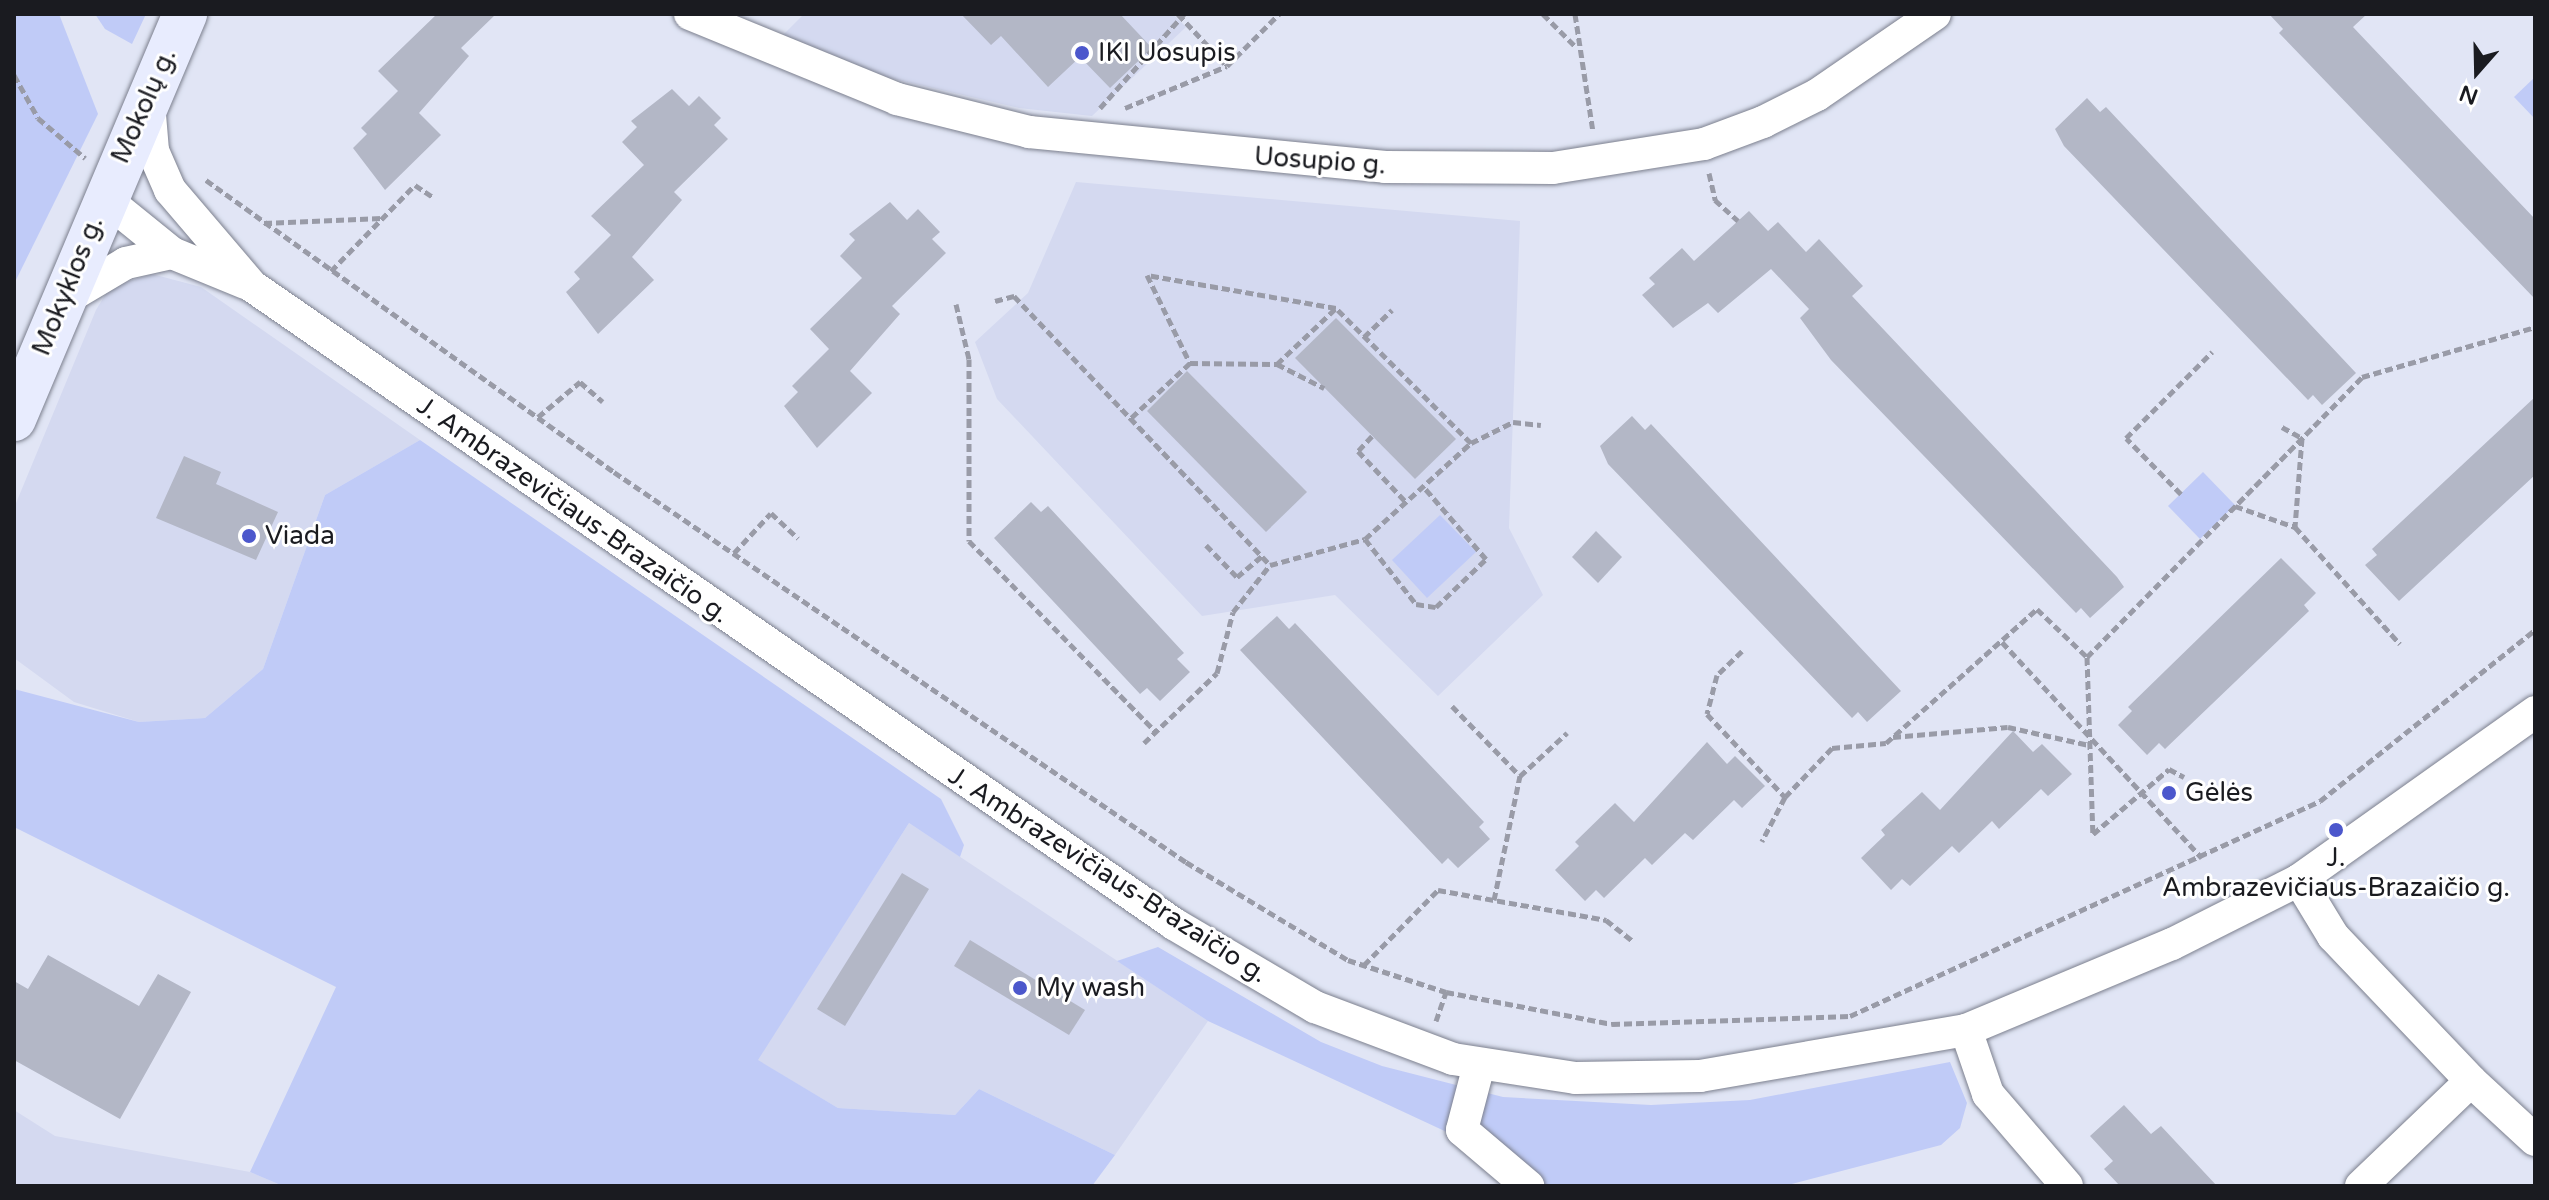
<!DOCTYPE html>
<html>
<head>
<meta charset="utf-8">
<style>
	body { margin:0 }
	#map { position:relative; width:2549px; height:1200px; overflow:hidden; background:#e1e5f5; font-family:"Varela Round",sans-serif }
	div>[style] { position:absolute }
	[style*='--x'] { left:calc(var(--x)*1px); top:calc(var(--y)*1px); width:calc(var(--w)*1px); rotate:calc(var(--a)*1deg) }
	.built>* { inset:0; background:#d4d9f0 }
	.green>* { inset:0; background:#c0cbf7 }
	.building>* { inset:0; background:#b3b7c6 }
	.path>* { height:5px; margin-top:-2.5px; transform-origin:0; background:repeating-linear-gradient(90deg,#999ba7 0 8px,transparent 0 12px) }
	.roads { filter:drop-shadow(0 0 2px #7c808e) drop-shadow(0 0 2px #7c808e) }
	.street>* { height:32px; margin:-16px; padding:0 16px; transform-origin:16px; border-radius:16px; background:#fff }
	.secondary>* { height:44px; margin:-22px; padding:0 22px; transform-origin:22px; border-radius:22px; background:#e8ecfe }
	.dots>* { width:22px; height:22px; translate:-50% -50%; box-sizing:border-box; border:4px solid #fff; border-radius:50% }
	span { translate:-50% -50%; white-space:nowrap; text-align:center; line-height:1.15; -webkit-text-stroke:6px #fff; paint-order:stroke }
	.poi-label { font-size:26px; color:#1a1b20 }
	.left { translate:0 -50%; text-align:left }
	.street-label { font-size:26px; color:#1a1b20 }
	.frame { position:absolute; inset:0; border:16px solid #1a1b20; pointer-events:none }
	.north { position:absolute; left:2437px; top:32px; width:80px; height:80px; -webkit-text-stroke:6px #fff; paint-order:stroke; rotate:200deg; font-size:22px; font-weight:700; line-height:32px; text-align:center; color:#1a1b20 }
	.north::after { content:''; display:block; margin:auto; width:28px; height:36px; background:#1a1b20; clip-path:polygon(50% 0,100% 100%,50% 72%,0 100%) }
</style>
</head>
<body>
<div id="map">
	<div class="built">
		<div style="clip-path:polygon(804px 14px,1173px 14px,1186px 27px,1092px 116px,1019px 108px,881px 76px,783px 35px)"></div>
		<div style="clip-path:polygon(1076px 182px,1520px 221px,1509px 528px,1543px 595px,1438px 696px,1335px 595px,1202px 616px,997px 399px,975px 342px,1028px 293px)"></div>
		<div style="clip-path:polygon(152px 274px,201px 287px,420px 440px,325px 495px,263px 669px,205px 718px,139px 722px,74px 702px,14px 658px,14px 508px,96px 310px,110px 287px)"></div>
		<div style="clip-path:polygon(909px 823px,1208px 1021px,1115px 1155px,979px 1089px,955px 1115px,838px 1108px,757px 1060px)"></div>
		<div style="clip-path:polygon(14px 1110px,55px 1136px,250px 1172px,283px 1186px,14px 1186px)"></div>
	</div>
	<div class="green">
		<div style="clip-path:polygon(14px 14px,59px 14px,98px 114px,14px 284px)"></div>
		<div style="clip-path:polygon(95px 14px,146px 14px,132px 44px,105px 29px)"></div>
		<div style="clip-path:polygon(2535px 77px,2535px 119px,2514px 97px)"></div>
		<div style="clip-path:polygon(420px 440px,941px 799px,964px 845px,960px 857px,909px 823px,758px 1060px,838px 1108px,955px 1115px,979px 1089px,1115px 1155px,1092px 1186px,283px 1186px,250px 1172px,336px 987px,14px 827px,14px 689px,139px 722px,205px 718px,263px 669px,325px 495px)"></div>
		<div style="clip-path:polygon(2203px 472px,2235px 505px,2200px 539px,2168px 506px)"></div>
		<div style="clip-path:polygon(1440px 515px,1476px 552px,1427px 598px,1392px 560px)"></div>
		<div style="clip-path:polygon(1158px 947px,1321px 1042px,1382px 1066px,1503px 1097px,1651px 1105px,1750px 1100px,1950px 1062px,1967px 1103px,1960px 1128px,1941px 1145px,1784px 1186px,1527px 1186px,1451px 1134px,1208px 1021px,1117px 961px)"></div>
	</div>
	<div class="building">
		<div style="clip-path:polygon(437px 14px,496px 14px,461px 48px,469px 56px,419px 113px,441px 135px,385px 190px,353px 148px,367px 134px,361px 128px,398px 91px,378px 71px)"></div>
		<div style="clip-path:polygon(961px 14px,1120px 14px,1152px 48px,1110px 88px,1080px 57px,1048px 87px,1001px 36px,991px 45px)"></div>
		<div style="clip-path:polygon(2269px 14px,2367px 14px,2353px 27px,2535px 219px,2535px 299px,2279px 33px,2283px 29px)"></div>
		<div style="clip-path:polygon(672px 89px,689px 106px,699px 96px,721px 118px,714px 125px,728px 139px,674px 192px,682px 200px,632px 257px,654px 280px,598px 334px,566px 292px,580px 279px,574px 272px,611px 235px,591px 216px,644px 165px,622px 142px,637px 127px,631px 121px)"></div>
		<div style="clip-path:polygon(2087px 98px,2100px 112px,2106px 107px,2356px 373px,2322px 405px,2313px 395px,2308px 400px,2064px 146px,2055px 129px)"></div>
		<div style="clip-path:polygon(890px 202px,907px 220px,918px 209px,940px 232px,932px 239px,946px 253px,892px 306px,900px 314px,850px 371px,872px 393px,817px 448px,784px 406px,798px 392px,792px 386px,829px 349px,810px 329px,862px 278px,840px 256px,855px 240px,849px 234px)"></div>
		<div style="clip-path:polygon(1749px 211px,1768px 231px,1778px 222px,1806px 252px,1819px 239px,1863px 286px,1852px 296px,2117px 577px,2124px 587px,2090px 618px,2081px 608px,2076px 613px,1831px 360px,1800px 318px,1809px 309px,1771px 269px,1718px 313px,1708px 303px,1673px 328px,1642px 295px,1655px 284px,1649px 278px,1682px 248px,1694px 261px)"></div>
		<div style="clip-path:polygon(1336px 318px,1456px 439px,1415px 479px,1295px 358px)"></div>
		<div style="clip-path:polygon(1187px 371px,1307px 492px,1266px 532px,1147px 411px)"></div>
		<div style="clip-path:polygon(2535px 397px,2535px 475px,2399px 601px,2365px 565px,2377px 555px,2372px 549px)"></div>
		<div style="clip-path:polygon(1632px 416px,1645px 430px,1651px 424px,1901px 691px,1867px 722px,1858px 712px,1852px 718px,1608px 464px,1600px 446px)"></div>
		<div style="clip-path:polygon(184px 456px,221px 472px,216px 484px,278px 512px,256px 560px,156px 518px)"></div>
		<div style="clip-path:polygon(1031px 502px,1041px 512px,1048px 506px,1184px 653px,1177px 659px,1190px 672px,1160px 701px,1147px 688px,1140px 694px,994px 538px)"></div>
		<div style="clip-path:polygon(1596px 531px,1622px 557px,1598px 583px,1572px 557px)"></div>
		<div style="clip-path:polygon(2281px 558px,2316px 593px,2304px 605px,2309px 611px,2165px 749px,2159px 743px,2147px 755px,2118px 725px,2132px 711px,2128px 707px)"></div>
		<div style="clip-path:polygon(1277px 616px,1289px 629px,1295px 623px,1484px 822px,1479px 827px,1490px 839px,1458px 868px,1448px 858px,1442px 864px,1240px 650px)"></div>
		<div style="clip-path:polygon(2013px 731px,2033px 752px,2042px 744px,2072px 774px,2048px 796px,2041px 789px,1999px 829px,1992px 821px,1959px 853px,1952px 846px,1910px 886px,1902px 879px,1891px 890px,1861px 858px,1885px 835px,1881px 830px,1922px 792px,1940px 810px)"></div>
		<div style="clip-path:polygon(1707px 742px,1727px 764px,1735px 756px,1765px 786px,1742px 808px,1734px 800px,1693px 840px,1685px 833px,1652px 865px,1645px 858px,1604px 898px,1596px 890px,1585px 901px,1555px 870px,1579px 846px,1575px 842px,1615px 803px,1634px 822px)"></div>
		<div style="clip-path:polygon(902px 873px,929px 889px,845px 1026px,817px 1009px)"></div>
		<div style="clip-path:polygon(970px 940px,1085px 1010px,1069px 1035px,954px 966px)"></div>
		<div style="clip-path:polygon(48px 955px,139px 1006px,158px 974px,191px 992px,120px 1119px,14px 1060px,14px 981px,28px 989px)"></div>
		<div style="clip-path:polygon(2124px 1105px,2151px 1134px,2161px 1126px,2217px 1186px,2120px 1186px,2104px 1169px,2113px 1161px,2090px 1136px)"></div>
	</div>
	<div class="path">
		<div style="--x:1178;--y:14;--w:71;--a:46.7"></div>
		<div style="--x:1227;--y:66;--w:74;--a:-45"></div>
		<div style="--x:1543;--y:14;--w:47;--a:45"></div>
		<div style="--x:1575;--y:14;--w:118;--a:81.3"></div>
		<div style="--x:14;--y:75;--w:49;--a:60.8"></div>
		<div style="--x:38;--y:118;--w:62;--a:40.4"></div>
		<div style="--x:1100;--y:108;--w:126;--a:-48.2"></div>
		<div style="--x:1125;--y:108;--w:110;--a:-22.4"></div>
		<div style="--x:1709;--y:173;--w:28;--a:77"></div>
		<div style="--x:1715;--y:200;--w:31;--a:42"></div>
		<div style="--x:206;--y:180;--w:502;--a:35.59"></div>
		<div style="--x:614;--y:472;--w:692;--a:34.29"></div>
		<div style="--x:1186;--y:862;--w:189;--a:31.2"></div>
		<div style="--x:1348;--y:960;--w:103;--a:18.1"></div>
		<div style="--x:1446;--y:992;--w:169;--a:10.9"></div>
		<div style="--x:1612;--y:1024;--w:238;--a:-1.9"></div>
		<div style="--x:1850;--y:1016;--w:517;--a:-24.58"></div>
		<div style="--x:2320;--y:801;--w:275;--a:-38.5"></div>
		<div style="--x:264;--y:223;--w:118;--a:-2.4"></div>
		<div style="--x:331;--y:271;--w:120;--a:-45.7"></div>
		<div style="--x:415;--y:185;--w:22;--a:34"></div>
		<div style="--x:995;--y:301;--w:20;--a:-15"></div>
		<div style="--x:1014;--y:296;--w:371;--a:46.4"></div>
		<div style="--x:1270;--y:565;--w:98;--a:-15.3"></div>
		<div style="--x:1365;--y:539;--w:143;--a:-42.2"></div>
		<div style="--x:1471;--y:443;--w:191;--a:-135"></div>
		<div style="--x:1336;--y:308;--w:192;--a:-170.1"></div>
		<div style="--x:1147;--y:275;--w:98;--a:64"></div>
		<div style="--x:1190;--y:363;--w:81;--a:137"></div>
		<div style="--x:956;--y:304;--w:57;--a:76.7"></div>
		<div style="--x:969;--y:359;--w:182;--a:90"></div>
		<div style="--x:969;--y:541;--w:267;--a:45.6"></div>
		<div style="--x:1364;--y:337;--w:39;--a:-44"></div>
		<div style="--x:1190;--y:363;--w:87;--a:0.7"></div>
		<div style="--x:1277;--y:364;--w:53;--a:27.1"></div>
		<div style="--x:1277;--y:364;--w:81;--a:-43.5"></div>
		<div style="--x:538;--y:417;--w:55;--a:-39.8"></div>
		<div style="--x:580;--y:382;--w:30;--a:41"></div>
		<div style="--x:2282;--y:427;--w:23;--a:29"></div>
		<div style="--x:2302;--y:438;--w:89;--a:94.5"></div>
		<div style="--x:2295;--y:527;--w:157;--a:48.1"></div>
		<div style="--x:1372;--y:436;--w:21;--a:133"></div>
		<div style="--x:1358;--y:451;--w:70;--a:46.7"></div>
		<div style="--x:1471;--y:443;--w:47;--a:-26.6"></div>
		<div style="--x:1513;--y:422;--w:28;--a:6"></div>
		<div style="--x:2181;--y:494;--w:78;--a:-134.5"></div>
		<div style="--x:2126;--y:438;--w:122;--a:-45"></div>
		<div style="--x:2235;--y:506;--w:64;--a:19.3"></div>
		<div style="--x:1365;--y:539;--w:83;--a:51.9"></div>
		<div style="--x:1416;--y:604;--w:20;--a:9"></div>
		<div style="--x:1436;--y:607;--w:69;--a:-43.8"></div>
		<div style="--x:1486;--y:559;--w:96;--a:-130.8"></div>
		<div style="--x:1206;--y:545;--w:45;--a:45.9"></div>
		<div style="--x:1237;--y:577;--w:33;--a:-40"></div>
		<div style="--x:734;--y:553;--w:54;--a:-47.2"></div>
		<div style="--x:771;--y:513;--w:37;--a:43"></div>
		<div style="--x:2002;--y:642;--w:294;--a:47.2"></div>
		<div style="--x:1742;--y:651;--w:35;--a:136"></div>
		<div style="--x:1717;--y:675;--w:40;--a:104.4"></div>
		<div style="--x:1707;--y:714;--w:114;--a:46.8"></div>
		<div style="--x:1785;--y:797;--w:50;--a:117.6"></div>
		<div style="--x:2087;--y:657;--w:392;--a:-45.5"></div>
		<div style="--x:2362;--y:377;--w:180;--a:-16.1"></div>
		<div style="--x:1452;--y:706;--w:98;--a:45.8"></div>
		<div style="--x:1893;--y:737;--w:115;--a:-5"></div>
		<div style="--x:2008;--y:727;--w:83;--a:12.5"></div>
		<div style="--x:1144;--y:743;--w:101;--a:-43.8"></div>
		<div style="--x:1217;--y:673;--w:63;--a:-75.3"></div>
		<div style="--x:1233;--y:612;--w:60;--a:-51.8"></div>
		<div style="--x:1785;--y:797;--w:68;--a:-46.2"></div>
		<div style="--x:1832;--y:748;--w:54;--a:-5.3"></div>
		<div style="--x:1886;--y:743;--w:202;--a:-41.6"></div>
		<div style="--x:2037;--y:609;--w:69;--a:43.8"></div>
		<div style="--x:2087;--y:657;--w:177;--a:88.1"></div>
		<div style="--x:2093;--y:834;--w:100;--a:-40.5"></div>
		<div style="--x:2169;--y:769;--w:17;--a:28"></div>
		<div style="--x:1494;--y:900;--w:127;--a:-78.2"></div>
		<div style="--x:1520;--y:776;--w:64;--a:-42.5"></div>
		<div style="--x:1364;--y:965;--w:105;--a:-45.4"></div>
		<div style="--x:1438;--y:890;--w:171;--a:10.1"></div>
		<div style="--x:1606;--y:920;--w:34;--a:38"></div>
		<div style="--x:1436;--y:1021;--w:31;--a:-71"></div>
	</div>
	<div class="roads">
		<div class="street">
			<div style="--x:690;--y:14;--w:224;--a:22.3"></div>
			<div style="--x:897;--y:99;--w:136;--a:14"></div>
			<div style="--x:1029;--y:132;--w:358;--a:5.6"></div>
			<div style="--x:1385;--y:167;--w:168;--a:0.3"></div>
			<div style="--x:1553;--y:168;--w:153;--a:-9"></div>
			<div style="--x:1704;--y:144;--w:63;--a:-20.4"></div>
			<div style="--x:1763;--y:122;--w:60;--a:-26.6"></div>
			<div style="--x:1817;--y:95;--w:143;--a:-34.5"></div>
			<div style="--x:149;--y:103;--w:48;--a:85.2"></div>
			<div style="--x:153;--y:151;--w:43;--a:66.4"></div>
			<div style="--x:170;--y:190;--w:126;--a:49.5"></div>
			<div style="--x:252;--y:286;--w:1121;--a:34.68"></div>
			<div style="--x:1174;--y:924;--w:164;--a:30.5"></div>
			<div style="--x:1315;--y:1007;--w:147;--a:20.6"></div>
			<div style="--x:1453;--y:1059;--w:124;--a:8.8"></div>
			<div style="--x:1576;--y:1078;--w:124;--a:-0.9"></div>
			<div style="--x:1700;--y:1076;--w:270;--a:-9.8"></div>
			<div style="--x:1966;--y:1030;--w:223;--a:-22.7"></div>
			<div style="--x:2172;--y:944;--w:142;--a:-26.7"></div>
			<div style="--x:2299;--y:880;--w:290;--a:-35.4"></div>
			<div style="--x:104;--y:198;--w:87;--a:39"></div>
			<div style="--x:172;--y:253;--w:79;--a:22.3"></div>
			<div style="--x:62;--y:301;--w:74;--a:-30.7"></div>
			<div style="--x:126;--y:263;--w:47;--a:-12.3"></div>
			<div style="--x:2299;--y:880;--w:66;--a:58.7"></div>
			<div style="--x:2333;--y:936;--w:200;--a:46.4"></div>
			<div style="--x:1966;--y:1030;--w:68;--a:71"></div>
			<div style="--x:1988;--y:1094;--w:121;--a:49.3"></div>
			<div style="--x:1479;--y:1065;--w:67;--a:104.7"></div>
			<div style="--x:1462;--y:1130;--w:87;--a:40.3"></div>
			<div style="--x:2361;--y:1186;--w:152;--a:-43.7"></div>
			<div style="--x:2471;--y:1081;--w:87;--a:42.7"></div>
		</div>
		<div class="secondary">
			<div style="--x:14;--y:419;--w:440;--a:-67.1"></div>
		</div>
	</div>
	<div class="dots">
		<div style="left:1082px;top:53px;background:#4c57cc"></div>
		<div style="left:249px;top:536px;background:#4c57cc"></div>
		<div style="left:2169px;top:793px;background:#4c57cc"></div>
		<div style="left:2336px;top:830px;background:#4c57cc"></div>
		<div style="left:1020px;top:988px;background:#4c57cc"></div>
	</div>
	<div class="poi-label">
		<span class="left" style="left:1098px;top:53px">IKI Uosupis</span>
		<span class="left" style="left:265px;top:536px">Viada</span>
		<span class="left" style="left:2185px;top:793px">Gėlės</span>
		<span style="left:2336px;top:873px">J.<br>Ambrazevičiaus-Brazaičio g.</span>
		<span class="left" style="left:1036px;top:988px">My wash</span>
	</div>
	<div class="street-label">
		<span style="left:144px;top:106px;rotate:-66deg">Mokolų g.</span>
		<span style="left:1320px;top:161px;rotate:4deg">Uosupio g.</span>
		<span style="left:68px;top:286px;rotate:-68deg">Mokyklos g.</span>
		<span style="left:573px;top:510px;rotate:35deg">J. Ambrazevičiaus-Brazaičio g.</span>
		<span style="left:1108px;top:875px;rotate:33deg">J. Ambrazevičiaus-Brazaičio g.</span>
	</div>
	<div class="frame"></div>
	<div class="north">N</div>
</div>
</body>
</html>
